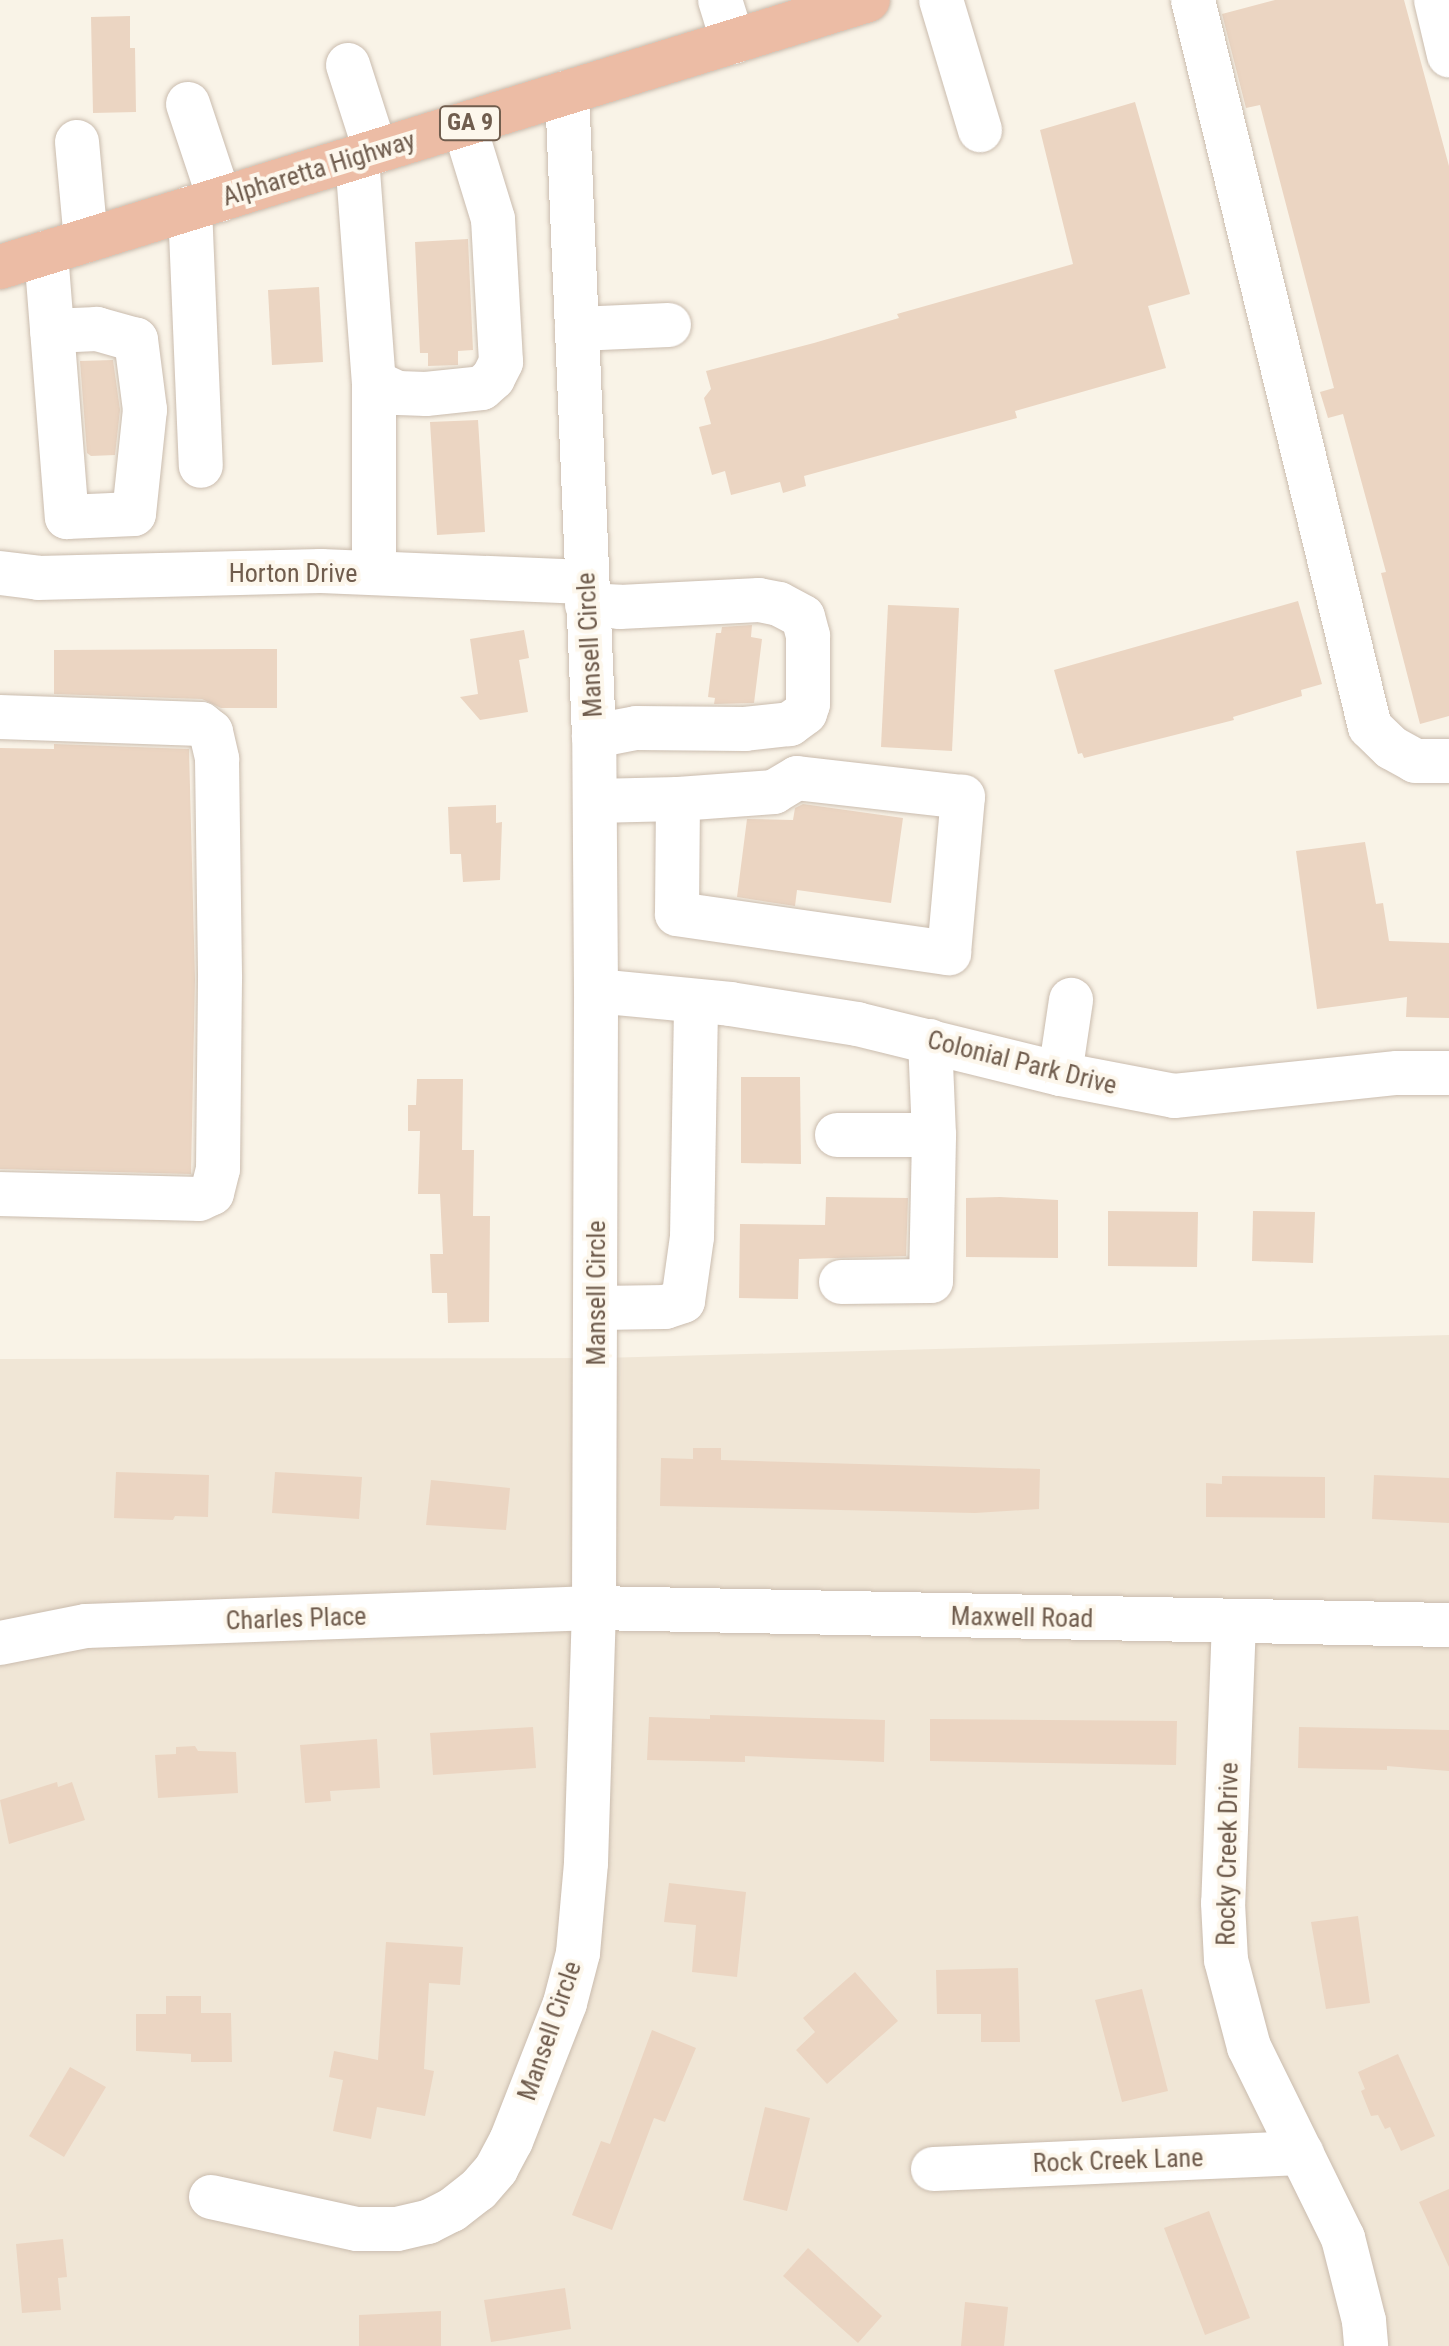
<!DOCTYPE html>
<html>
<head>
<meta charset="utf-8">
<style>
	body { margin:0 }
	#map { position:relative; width:1449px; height:2346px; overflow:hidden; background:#f9f3e7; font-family:"Roboto Condensed",sans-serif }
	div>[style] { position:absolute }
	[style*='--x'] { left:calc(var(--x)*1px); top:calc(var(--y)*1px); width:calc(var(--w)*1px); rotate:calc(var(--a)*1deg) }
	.residential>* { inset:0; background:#f0e6d6 }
	.building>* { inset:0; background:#ebd5c2 }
	.roads { filter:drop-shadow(0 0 2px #cabcae) drop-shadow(0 0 2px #cabcae) }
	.minor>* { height:44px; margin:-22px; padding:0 22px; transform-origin:22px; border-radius:22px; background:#fff }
	.highway>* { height:44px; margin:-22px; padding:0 22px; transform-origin:22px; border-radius:22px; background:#ecbca5 }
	span { translate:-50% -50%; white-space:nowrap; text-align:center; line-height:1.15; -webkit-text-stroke:8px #fdf7ec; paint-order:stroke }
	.shield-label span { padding:2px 6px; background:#fdf7ec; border:2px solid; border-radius:6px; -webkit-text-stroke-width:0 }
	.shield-label { font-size:24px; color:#705d4e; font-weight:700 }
	.street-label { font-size:26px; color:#705d4e }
</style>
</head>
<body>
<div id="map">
	<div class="residential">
		<div style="clip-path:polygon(1449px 1335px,1449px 2346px,0 2346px,0 1359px,602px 1358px)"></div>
	</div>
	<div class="building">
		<div style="clip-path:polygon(1275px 0,1404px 0,1449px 166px,1449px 716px,1420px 724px,1381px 573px,1386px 572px,1343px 414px,1328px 418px,1320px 392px,1334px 388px,1260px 105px,1246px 108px,1222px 14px)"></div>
		<div style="clip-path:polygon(130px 16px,130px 48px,135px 48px,136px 112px,93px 113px,91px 17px)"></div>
		<div style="clip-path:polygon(1135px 102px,1190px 294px,1148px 306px,1166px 368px,1015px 411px,1017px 418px,804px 476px,806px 486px,783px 493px,780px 482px,731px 495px,725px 471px,712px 475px,699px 427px,711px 424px,704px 398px,711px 389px,706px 371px,814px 343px,899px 318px,897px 314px,1073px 264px,1040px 130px)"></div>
		<div style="clip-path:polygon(468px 239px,473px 350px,458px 351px,458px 365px,428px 366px,428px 353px,420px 353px,415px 242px)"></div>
		<div style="clip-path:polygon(319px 287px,323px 362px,272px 365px,268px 290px)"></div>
		<div style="clip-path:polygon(113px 360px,120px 410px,115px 455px,91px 456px,87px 453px,80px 361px)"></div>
		<div style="clip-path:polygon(478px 420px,485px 532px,437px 535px,430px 422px)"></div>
		<div style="clip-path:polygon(1298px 601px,1322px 684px,1301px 690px,1302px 696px,1233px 717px,1234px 720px,1084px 758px,1082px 753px,1078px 754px,1054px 670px)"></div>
		<div style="clip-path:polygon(888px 605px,959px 608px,952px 751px,881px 747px)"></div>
		<div style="clip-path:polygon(752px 625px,751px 637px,762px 639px,754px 703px,714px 704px,715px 698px,708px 697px,716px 633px,721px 633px,722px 627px)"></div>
		<div style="clip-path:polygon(524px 630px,529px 658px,519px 660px,528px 712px,480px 720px,460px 697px,478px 694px,470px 639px)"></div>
		<div style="clip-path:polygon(277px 649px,277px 708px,221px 708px,202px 699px,54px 694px,54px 650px)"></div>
		<div style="clip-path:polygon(54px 744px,189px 749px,195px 979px,191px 1174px,0 1169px,0 748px,54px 749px)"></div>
		<div style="clip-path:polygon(803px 804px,903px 818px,891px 903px,797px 890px,795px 906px,737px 897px,747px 819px,793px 820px,795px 808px)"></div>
		<div style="clip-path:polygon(496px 805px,496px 823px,502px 822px,500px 880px,463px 882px,461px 854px,450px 854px,448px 807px)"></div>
		<div style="clip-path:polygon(1365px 842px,1376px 904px,1383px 903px,1389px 941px,1449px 943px,1449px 1018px,1406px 1017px,1407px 997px,1317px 1009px,1296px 851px)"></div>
		<div style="clip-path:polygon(741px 1077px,800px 1077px,801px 1164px,741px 1163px)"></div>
		<div style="clip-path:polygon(417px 1079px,463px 1079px,462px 1150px,474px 1150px,473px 1216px,490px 1216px,489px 1322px,448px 1323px,447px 1293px,432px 1293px,430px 1254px,443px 1254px,440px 1194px,418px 1194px,420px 1131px,408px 1131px,408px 1105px,416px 1105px)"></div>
		<div style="clip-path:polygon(826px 1197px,908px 1198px,906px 1256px,799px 1259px,798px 1299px,739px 1298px,740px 1224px,825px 1225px)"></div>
		<div style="clip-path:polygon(1000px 1197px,1058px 1200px,1058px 1258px,966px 1257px,966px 1198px)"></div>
		<div style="clip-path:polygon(1108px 1211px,1198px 1212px,1197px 1267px,1108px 1266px)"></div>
		<div style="clip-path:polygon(1253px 1211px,1315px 1212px,1313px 1263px,1252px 1261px)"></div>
		<div style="clip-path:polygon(693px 1448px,721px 1448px,721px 1460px,1040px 1469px,1039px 1509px,975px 1513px,660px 1506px,661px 1458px,693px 1459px)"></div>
		<div style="clip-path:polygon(116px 1472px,209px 1475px,208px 1517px,175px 1516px,173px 1520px,114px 1518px)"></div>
		<div style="clip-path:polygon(275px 1472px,362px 1477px,359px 1519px,272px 1513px)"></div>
		<div style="clip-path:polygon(1374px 1475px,1449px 1478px,1449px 1523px,1372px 1519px)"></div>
		<div style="clip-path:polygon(1222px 1476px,1325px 1477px,1325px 1518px,1206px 1517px,1206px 1483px,1222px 1484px)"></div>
		<div style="clip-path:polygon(431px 1480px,510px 1488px,506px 1530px,426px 1525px)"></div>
		<div style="clip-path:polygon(710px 1715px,885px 1720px,884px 1762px,745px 1756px,745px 1762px,647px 1760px,649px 1717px,710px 1719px)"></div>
		<div style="clip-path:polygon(930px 1719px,1177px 1721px,1176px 1765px,930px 1761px)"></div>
		<div style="clip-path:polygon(533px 1727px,536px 1768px,433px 1775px,430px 1733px)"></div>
		<div style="clip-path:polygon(1299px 1727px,1449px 1730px,1449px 1771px,1387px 1766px,1387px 1770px,1298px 1768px)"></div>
		<div style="clip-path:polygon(377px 1739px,380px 1788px,330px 1791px,331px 1801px,305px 1803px,300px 1745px)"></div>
		<div style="clip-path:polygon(195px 1746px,198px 1751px,236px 1752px,238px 1793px,158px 1798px,155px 1755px,176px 1754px,176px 1747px)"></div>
		<div style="clip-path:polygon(57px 1782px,58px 1787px,72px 1782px,85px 1820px,9px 1844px,0 1800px)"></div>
		<div style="clip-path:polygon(669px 1883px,746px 1892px,737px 1977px,692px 1972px,696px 1925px,664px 1922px)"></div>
		<div style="clip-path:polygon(1358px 1916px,1370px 2003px,1326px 2009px,1311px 1922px)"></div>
		<div style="clip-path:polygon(386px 1942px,463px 1947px,460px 1985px,429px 1983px,424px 2069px,434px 2071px,425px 2116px,377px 2107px,371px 2139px,333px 2131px,343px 2080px,329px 2077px,334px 2051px,378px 2060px)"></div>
		<div style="clip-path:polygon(1018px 1968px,1020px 2042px,981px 2042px,981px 2014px,937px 2014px,936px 1970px)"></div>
		<div style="clip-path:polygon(855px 1972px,898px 2021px,827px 2084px,796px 2050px,815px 2032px,803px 2018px)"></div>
		<div style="clip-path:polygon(1142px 1989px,1168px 2091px,1122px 2102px,1095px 2000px)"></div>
		<div style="clip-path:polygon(166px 1996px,201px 1996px,201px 2013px,231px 2013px,232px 2062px,191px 2062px,191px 2054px,136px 2051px,136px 2014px,166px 2014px)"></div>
		<div style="clip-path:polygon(652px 2030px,696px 2048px,665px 2122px,654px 2118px,612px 2230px,572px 2215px,601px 2141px,610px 2144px)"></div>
		<div style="clip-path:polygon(1398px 2054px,1435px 2136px,1401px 2151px,1390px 2127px,1385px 2129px,1378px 2115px,1371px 2116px,1361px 2091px,1365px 2089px,1358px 2072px)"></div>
		<div style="clip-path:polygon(70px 2067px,106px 2087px,64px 2157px,29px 2136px)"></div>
		<div style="clip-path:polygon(765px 2107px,810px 2118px,787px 2211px,743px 2200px)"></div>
		<div style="clip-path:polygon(1449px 2189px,1449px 2267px,1419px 2202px)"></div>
		<div style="clip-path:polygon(1209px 2211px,1250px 2318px,1205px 2335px,1164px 2228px)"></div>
		<div style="clip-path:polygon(63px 2239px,67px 2277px,58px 2278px,61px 2310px,22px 2313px,16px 2244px)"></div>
		<div style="clip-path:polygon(808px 2248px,882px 2316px,858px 2343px,783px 2276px)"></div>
		<div style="clip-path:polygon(565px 2288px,571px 2329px,491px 2342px,484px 2300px)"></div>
		<div style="clip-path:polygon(965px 2302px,1008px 2307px,1004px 2346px,961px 2346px)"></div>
		<div style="clip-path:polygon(441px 2311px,441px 2346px,359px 2346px,359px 2315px)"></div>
	</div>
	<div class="roads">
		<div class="minor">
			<div style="--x:720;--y:0;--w:44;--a:72.8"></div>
			<div style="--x:941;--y:0;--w:136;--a:73.3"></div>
			<div style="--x:1193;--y:0;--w:748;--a:76.32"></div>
			<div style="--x:1370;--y:727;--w:30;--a:44"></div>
			<div style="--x:1392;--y:748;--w:26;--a:29"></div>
			<div style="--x:1415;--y:761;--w:34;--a:0"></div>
			<div style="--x:1436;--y:0;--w:57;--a:76.7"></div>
			<div style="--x:348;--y:65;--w:91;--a:72.2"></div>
			<div style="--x:188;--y:104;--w:101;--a:71.6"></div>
			<div style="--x:77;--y:142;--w:99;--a:84.8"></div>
			<div style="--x:357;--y:158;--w:225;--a:85.7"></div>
			<div style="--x:374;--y:382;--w:191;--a:90"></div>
			<div style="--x:190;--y:208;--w:258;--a:87.6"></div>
			<div style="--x:46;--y:253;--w:265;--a:85.5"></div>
			<div style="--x:67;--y:517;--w:67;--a:-2.6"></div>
			<div style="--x:134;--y:514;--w:105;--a:-84"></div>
			<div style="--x:145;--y:410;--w:71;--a:-97.3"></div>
			<div style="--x:136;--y:340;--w:41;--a:-164.2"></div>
			<div style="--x:97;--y:329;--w:45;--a:177.5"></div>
			<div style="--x:577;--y:329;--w:92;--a:-2.5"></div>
			<div style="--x:374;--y:382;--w:26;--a:25"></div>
			<div style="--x:398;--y:393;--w:28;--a:2"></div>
			<div style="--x:426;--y:394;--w:56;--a:-6.1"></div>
			<div style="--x:482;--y:388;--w:15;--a:-42"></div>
			<div style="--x:493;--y:378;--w:18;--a:-63"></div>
			<div style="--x:501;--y:362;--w:143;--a:-93.2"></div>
			<div style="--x:493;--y:219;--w:98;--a:-107.1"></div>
			<div style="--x:0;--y:573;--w:38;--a:7"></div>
			<div style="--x:38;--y:578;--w:283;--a:-1.4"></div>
			<div style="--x:321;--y:571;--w:265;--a:2.4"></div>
			<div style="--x:587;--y:605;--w:33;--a:3"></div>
			<div style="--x:620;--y:607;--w:139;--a:-2.9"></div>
			<div style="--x:759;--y:600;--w:20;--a:11"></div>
			<div style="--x:779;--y:604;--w:27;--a:28"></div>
			<div style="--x:803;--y:617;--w:20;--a:75"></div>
			<div style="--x:808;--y:636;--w:68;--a:90"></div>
			<div style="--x:808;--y:704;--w:9;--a:108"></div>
			<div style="--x:805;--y:713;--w:19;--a:144"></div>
			<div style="--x:790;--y:724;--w:45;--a:173.7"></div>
			<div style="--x:745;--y:729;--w:109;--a:-179.5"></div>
			<div style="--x:636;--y:728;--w:43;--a:169.2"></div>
			<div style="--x:0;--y:717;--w:201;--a:2"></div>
			<div style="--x:201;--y:724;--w:13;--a:39"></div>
			<div style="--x:211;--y:732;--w:28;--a:77"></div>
			<div style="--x:217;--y:759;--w:220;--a:89.2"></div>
			<div style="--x:220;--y:979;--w:190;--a:90.6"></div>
			<div style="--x:218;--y:1169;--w:25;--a:104"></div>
			<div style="--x:212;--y:1193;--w:14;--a:155"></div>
			<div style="--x:199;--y:1199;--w:199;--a:-178.6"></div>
			<div style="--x:595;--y:801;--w:83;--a:-1.4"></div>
			<div style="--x:678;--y:799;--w:115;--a:90.5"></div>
			<div style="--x:677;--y:914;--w:275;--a:8.2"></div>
			<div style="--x:949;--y:953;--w:157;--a:-84.9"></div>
			<div style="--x:963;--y:797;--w:167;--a:-173.5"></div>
			<div style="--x:797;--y:778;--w:27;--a:149"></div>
			<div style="--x:774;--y:792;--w:96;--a:175.8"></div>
			<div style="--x:596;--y:991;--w:135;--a:5.5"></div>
			<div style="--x:730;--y:1004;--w:129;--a:8.9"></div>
			<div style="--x:857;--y:1024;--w:209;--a:13.8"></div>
			<div style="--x:1060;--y:1074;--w:116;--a:10.9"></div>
			<div style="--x:1174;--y:1096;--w:224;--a:-5.9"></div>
			<div style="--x:1397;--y:1073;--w:52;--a:0"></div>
			<div style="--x:1060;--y:1074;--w:75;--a:-81.5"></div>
			<div style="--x:837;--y:1135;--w:97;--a:0"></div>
			<div style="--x:934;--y:1135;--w:94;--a:-92.4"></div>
			<div style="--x:841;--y:1282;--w:90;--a:-0.6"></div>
			<div style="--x:931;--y:1281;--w:146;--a:-88.8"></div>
			<div style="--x:597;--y:1308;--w:68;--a:-0.8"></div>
			<div style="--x:665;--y:1307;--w:19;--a:-18"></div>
			<div style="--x:683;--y:1301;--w:65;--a:-82"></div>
			<div style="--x:692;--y:1237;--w:236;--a:-89"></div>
			<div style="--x:1234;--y:1622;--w:281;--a:92.2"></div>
			<div style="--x:1223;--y:1903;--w:57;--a:87"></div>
			<div style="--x:1226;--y:1960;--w:90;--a:75.2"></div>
			<div style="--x:1249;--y:2047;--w:213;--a:63.8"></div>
			<div style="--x:1343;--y:2238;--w:86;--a:75.8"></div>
			<div style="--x:1364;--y:2321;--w:25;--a:85"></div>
			<div style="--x:0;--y:1643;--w:88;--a:-11.2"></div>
			<div style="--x:86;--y:1626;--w:508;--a:-2.03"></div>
			<div style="--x:594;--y:1608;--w:855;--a:1.14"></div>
			<div style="--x:933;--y:2169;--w:369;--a:-2.5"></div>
			<div style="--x:211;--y:2197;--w:149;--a:12.4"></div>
			<div style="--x:357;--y:2229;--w:40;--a:0"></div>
			<div style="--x:397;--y:2229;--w:32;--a:-13"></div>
			<div style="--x:428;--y:2222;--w:27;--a:-27"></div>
			<div style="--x:452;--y:2210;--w:33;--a:-38"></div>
			<div style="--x:478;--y:2190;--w:28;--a:-49"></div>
			<div style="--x:496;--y:2169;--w:32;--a:-62"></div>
			<div style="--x:511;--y:2141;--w:148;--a:-68.6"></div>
			<div style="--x:565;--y:2003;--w:52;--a:-75.4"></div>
			<div style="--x:578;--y:1953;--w:90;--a:-84.9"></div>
			<div style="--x:586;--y:1863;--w:255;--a:-88.2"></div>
			<div style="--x:594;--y:1608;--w:617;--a:-89.81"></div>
			<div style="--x:596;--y:991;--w:255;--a:-90.4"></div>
			<div style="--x:594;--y:736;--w:644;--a:-92.4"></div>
		</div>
		<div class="highway">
			<div style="--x:0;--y:267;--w:908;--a:-17.1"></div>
		</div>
	</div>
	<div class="shield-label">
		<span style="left:470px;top:123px">GA 9</span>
	</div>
	<div class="street-label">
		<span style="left:319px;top:169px;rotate:-17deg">Alpharetta Highway</span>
		<span style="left:293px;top:574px">Horton Drive</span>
		<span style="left:590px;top:645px;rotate:-93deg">Mansell Circle</span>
		<span style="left:1022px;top:1063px;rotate:14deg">Colonial Park Drive</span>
		<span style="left:597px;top:1293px;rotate:-90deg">Mansell Circle</span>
		<span style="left:1022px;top:1618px;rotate:1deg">Maxwell Road</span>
		<span style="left:296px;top:1619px;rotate:-2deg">Charles Place</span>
		<span style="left:1228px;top:1854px;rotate:-89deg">Rocky Creek Drive</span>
		<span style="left:550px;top:2031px;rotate:-71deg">Mansell Circle</span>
		<span style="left:1118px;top:2161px;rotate:-2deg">Rock Creek Lane</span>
	</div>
</div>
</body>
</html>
